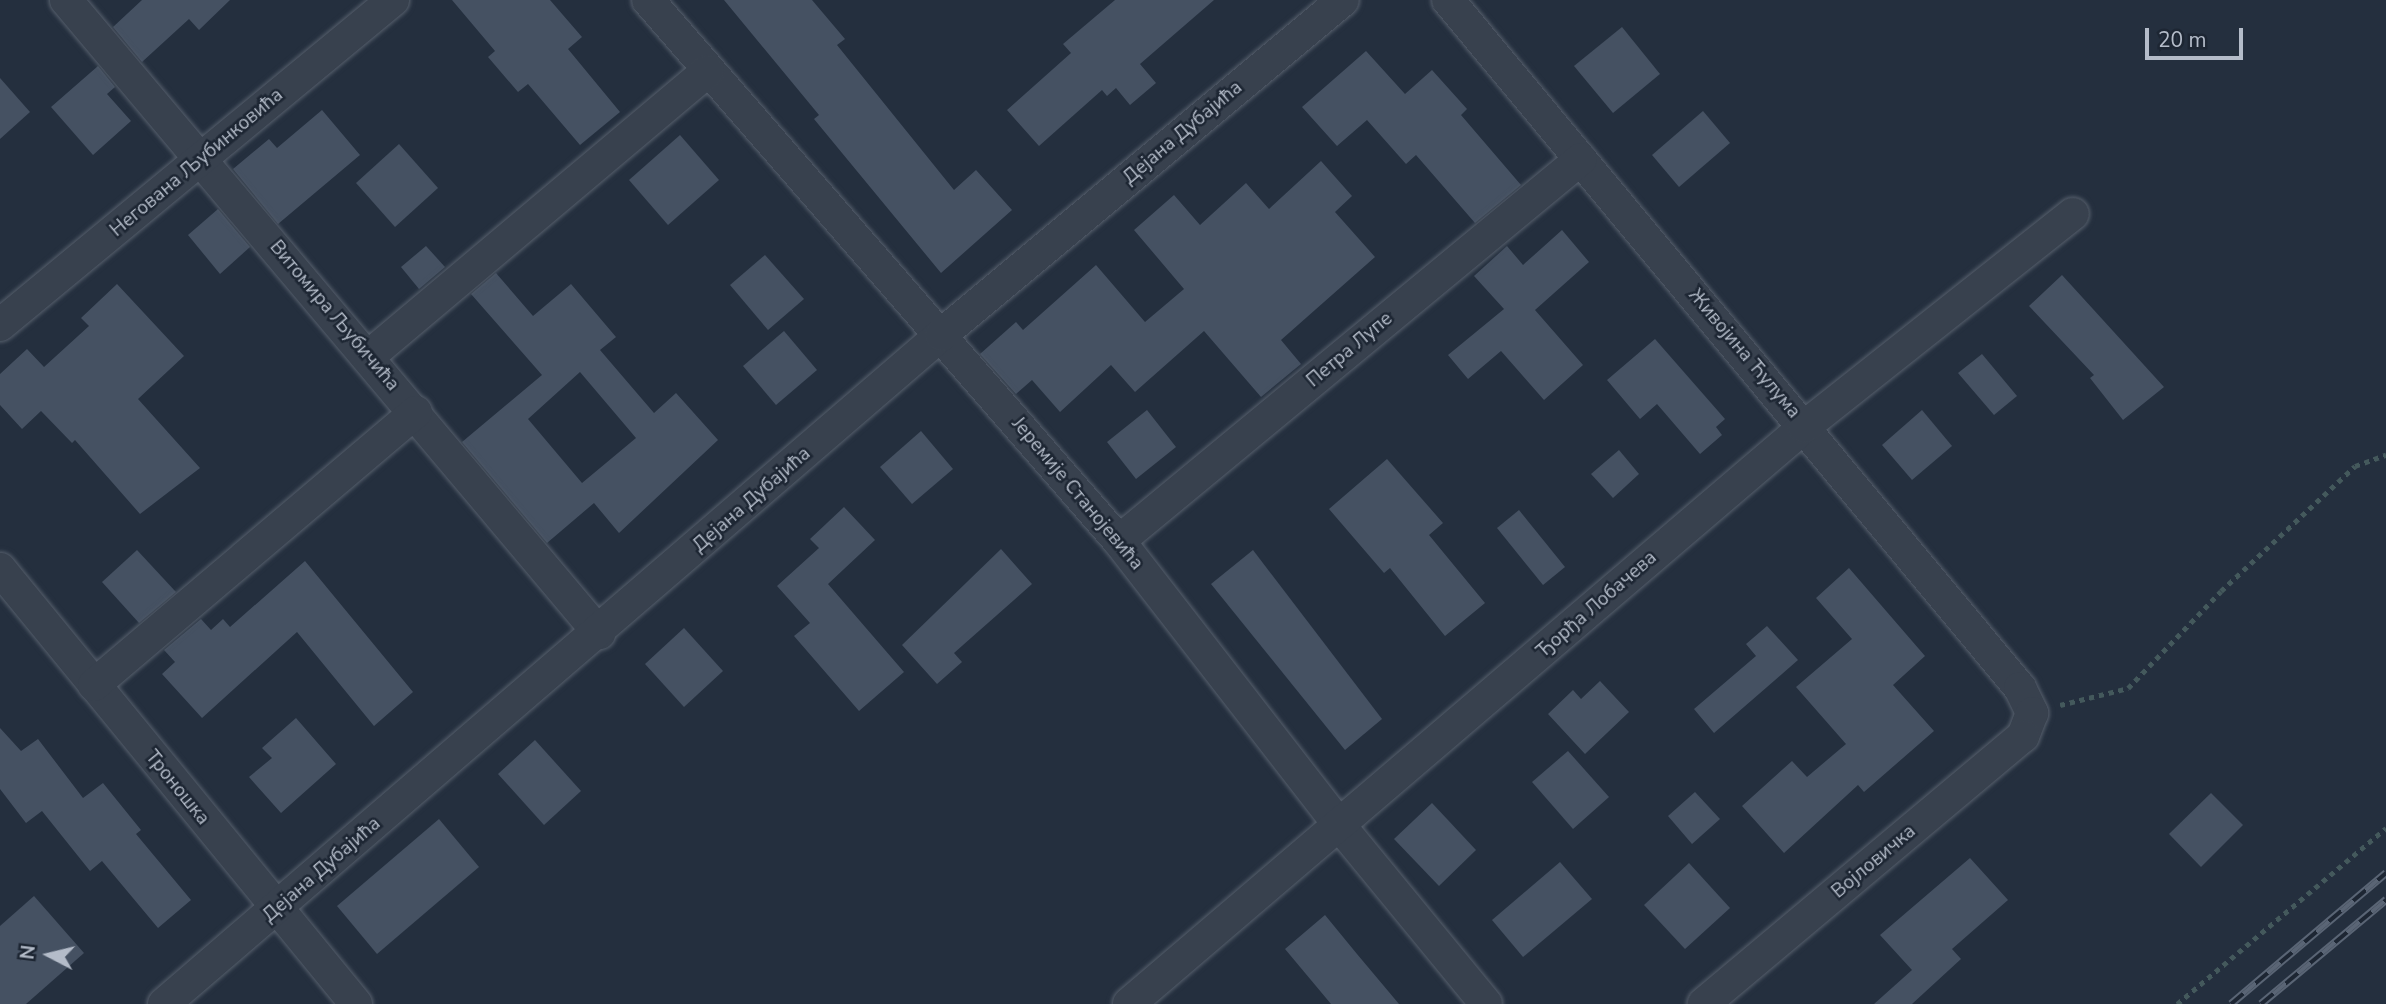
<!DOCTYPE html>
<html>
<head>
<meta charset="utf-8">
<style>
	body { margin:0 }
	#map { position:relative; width:2386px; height:1004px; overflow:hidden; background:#242f3e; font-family:"Nunito Sans",sans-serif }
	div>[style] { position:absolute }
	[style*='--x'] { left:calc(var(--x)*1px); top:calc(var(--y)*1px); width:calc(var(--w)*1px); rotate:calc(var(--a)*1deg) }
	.building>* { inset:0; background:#455162 }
	.path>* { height:4.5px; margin-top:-2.25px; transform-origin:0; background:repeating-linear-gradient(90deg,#44595c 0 5px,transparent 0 10px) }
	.roads { filter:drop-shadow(0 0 2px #565f6c) drop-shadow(0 0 2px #565f6c) }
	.street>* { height:32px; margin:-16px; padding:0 16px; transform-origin:16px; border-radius:16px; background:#38414e }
	.rail>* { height:8px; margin-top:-4px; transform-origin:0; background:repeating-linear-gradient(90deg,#1d2633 0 16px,#5a6575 0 32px); box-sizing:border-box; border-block:2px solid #5a6575 }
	span { translate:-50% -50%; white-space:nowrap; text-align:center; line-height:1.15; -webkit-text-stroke:5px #1d2633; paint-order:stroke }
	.street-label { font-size:19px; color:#b4bcc9 }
	.north { position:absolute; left:14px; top:920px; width:70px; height:70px; -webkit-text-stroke:5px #1d2633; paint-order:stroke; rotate:277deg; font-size:19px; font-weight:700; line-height:28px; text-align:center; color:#b4bcc9 }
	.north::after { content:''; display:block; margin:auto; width:24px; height:32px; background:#b4bcc9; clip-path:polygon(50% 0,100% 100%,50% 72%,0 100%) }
	.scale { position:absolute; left:2145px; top:28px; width:98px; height:32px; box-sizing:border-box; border:4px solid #b4bcc9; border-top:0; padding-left:9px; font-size:21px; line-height:24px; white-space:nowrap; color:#b4bcc9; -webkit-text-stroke:5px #1d2633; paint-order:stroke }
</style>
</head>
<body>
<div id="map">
	<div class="building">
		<div style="clip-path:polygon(142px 0,230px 0,199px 30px,189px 19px,142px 62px,113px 27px)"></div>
		<div style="clip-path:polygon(452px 0,550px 0,582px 37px,568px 49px,620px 112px,580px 145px,528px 84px,518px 92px,488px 57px,495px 51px)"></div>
		<div style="clip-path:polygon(724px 0,812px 0,845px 39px,837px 45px,954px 190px,976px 170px,1012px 210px,941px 273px,814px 119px,819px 115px)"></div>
		<div style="clip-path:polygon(1115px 0,1214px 0,1140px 64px,1156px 83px,1130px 105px,1116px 88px,1107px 96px,1102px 90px,1039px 146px,1007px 110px,1071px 53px,1063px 44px)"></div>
		<div style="clip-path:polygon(1622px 27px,1660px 74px,1613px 113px,1574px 66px)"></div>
		<div style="clip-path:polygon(1366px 51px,1405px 94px,1432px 70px,1467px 109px,1461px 115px,1521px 185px,1475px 223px,1416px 155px,1406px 164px,1367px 120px,1337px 146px,1302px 107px)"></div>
		<div style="clip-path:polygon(98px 66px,115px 87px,107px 94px,131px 121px,93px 155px,51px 107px)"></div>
		<div style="clip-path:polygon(0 78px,30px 112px,0 139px)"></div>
		<div style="clip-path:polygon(322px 110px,360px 155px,278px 224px,233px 169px,269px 139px,277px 148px)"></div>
		<div style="clip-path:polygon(1703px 111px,1730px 143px,1679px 187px,1652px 155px)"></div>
		<div style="clip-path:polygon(680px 135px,719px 180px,668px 225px,629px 180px)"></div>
		<div style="clip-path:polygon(399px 144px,438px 188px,395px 227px,356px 183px)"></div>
		<div style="clip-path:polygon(1321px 161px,1352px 196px,1335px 212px,1375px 257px,1281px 340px,1301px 364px,1261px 397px,1204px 331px,1135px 392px,1111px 365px,1060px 412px,1032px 380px,1016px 394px,980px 354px,1016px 322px,1023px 330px,1096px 265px,1145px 322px,1184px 289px,1134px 230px,1174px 195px,1200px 225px,1246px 183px,1269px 209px)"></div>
		<div style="clip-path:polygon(218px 209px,250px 247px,220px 274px,188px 235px)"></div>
		<div style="clip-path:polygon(1562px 230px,1589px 262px,1535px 310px,1583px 365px,1544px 400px,1501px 351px,1468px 379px,1448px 355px,1504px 309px,1474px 276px,1507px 246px,1523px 265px)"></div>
		<div style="clip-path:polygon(426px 246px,445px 267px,419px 289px,401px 267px)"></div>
		<div style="clip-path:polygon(765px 255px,804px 299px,768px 330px,730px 285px)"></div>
		<div style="clip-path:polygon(evenodd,496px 273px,533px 316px,571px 284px,616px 337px,600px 350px,654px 413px,676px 393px,718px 440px,619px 533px,594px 503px,547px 543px,462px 442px,542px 375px,471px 294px,496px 273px,580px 372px,636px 438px,582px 483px,528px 419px,580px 372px)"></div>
		<div style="clip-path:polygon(2062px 275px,2164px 387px,2123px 420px,2090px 378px,2094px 375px,2029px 306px)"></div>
		<div style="clip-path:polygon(117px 284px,184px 356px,138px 399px,200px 468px,140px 514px,75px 440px,72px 443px,41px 411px,22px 429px,0 405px,0 374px,27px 349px,44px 367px,89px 326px,81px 318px)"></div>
		<div style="clip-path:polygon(784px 331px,817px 370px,776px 405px,743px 366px)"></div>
		<div style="clip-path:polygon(1655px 339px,1725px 419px,1716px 427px,1722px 435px,1700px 454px,1657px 404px,1640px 419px,1607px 380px)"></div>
		<div style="clip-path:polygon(1982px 354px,2017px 396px,1994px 415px,1958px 373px)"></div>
		<div style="clip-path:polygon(1147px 410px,1176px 447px,1136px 479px,1107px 442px)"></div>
		<div style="clip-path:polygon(1922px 410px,1952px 446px,1912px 480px,1882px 445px)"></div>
		<div style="clip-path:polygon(921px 431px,953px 469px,912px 504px,880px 467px)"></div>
		<div style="clip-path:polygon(1619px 450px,1639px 474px,1613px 498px,1591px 474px)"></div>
		<div style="clip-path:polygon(1387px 459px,1443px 523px,1429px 535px,1485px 603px,1445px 636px,1390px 568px,1384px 573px,1329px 509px)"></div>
		<div style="clip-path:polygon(844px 507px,875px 540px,828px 584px,904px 672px,859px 711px,794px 636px,810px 623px,777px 586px,819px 548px,810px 539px)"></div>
		<div style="clip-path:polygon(1519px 510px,1565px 567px,1543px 585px,1497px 528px)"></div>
		<div style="clip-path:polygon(1001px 549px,1032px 584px,954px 653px,962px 662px,937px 684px,902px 645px)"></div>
		<div style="clip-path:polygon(137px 550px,176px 592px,139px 623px,102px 582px)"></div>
		<div style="clip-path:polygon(1253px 550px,1382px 719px,1345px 750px,1211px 584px)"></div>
		<div style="clip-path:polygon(305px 561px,413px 692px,374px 726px,297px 632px,202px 718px,162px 674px,175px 662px,164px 650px,201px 619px,211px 630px,223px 619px,230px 627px)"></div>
		<div style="clip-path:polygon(1849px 568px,1925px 656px,1893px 685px,1934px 731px,1864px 792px,1858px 785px,1784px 853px,1742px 806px,1792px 761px,1807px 777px,1846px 744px,1796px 687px,1852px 639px,1816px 598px)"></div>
		<div style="clip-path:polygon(1767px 626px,1798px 660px,1714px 733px,1694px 709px,1756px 656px,1746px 644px)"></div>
		<div style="clip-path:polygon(684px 628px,723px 671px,684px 707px,645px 664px)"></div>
		<div style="clip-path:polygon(1600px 681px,1629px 712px,1585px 754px,1548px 714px,1573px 690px,1581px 699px)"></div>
		<div style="clip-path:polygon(296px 718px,336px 764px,281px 813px,249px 777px,272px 758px,262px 748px)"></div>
		<div style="clip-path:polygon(0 728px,21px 751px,38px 739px,83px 798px,103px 783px,141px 830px,136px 834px,191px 900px,158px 928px,102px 861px,90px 871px,42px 811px,26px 823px,0 789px)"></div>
		<div style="clip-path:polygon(535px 740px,581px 791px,544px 825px,498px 774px)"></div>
		<div style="clip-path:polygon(1568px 751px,1609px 797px,1573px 829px,1532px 782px)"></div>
		<div style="clip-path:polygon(1695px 792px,1720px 819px,1692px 844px,1668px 816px)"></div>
		<div style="clip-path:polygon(2211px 793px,2243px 825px,2201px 867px,2169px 834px)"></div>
		<div style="clip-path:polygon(1432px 803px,1476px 850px,1439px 886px,1394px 839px)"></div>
		<div style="clip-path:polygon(439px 819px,479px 867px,377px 954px,337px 906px)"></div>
		<div style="clip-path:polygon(1970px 858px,2008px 900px,1952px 949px,1961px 959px,1912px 1004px,1874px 1004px,1912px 970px,1880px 935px)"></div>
		<div style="clip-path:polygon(1560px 862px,1592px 899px,1523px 957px,1492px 920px)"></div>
		<div style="clip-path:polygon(1689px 863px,1730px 908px,1685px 949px,1644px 905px)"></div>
		<div style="clip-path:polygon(34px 896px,84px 953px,26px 1004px,0 1004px,0 926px)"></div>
		<div style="clip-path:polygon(1325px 915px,1357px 954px,1399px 1004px,1331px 1004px,1285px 949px)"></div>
	</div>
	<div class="path">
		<div style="--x:2060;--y:705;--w:70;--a:-14"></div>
		<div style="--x:2128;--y:688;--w:134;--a:-46.2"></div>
		<div style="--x:2221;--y:591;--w:183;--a:-43"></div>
		<div style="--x:2355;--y:466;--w:33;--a:-20"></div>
		<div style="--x:2177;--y:1004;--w:273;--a:-40.1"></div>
	</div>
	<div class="roads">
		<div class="street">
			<div style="--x:66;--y:0;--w:828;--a:49.9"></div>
			<div style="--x:648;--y:0;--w:717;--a:48.96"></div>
			<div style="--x:1119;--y:541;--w:361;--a:52.2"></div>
			<div style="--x:1340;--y:826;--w:230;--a:50.6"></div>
			<div style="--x:1448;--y:0;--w:895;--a:50.26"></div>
			<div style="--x:2020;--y:688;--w:28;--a:64"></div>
			<div style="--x:2032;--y:713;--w:25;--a:111"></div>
			<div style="--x:2023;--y:736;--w:417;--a:140"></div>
			<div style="--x:0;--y:325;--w:510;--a:-39.59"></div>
			<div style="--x:368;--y:357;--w:444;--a:-40.1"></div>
			<div style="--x:1119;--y:541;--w:599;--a:-39.59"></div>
			<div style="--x:0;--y:569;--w:562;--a:50.7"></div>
			<div style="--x:94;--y:685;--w:422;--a:-40.3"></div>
			<div style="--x:164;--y:1004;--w:1025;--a:-40.73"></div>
			<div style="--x:941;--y:335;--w:523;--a:-39.81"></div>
			<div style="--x:1129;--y:1004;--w:888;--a:-40.52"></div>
			<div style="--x:1804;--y:427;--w:343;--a:-38.4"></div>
		</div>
	</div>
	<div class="rail">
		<div style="--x:2231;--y:1004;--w:203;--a:-40.2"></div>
		<div style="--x:2261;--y:1004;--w:163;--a:-39.8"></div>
	</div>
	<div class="street-label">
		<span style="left:1183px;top:133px;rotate:-40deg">Дејана Дубајића</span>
		<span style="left:197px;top:163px;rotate:-40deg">Негована Љубинковића</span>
		<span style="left:334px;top:316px;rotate:50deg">Витомира Љубичића</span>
		<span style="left:1350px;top:350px;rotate:-40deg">Петра Лупе</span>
		<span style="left:1744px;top:354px;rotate:50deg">Живојина Ћулума</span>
		<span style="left:1077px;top:494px;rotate:50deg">Јеремије Станојевића</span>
		<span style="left:752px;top:500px;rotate:-41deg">Дејана Дубајића</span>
		<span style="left:1597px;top:605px;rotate:-41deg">Ђорђа Лобачева</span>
		<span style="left:177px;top:788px;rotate:51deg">Троношка</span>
		<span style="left:1874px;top:862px;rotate:-40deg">Војловичка</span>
		<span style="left:322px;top:870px;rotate:-41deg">Дејана Дубајића</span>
	</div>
	<div class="north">N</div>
	<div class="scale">20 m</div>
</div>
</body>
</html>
